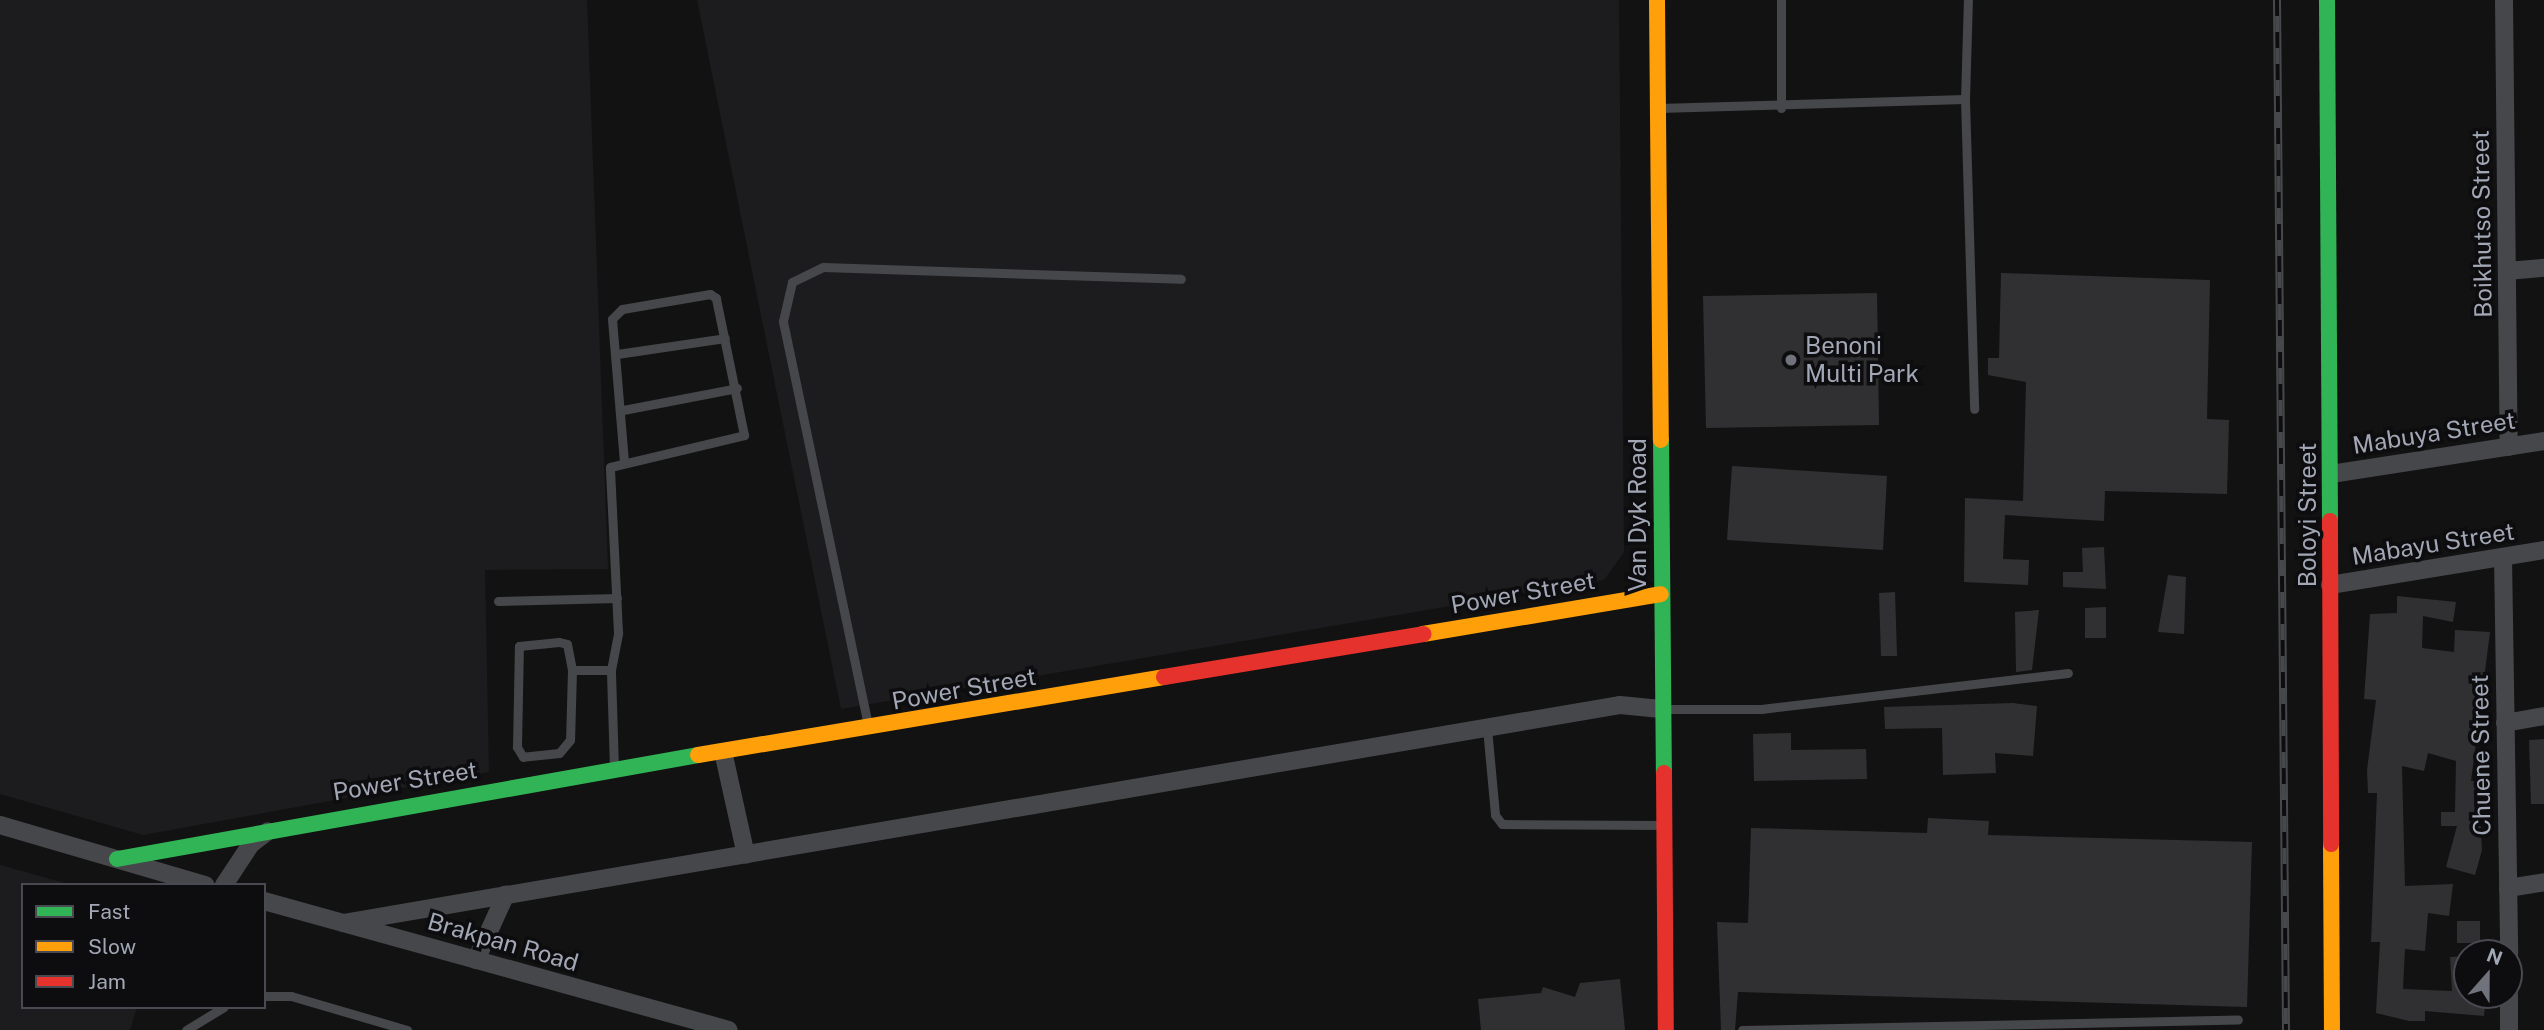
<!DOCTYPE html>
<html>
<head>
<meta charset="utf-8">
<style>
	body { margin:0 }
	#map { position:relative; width:2544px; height:1030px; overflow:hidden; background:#121212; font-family:"Public Sans",sans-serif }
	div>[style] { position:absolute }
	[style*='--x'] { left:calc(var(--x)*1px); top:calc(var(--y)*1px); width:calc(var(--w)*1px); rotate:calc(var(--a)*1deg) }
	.built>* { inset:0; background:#1c1c1e }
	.building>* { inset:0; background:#303032 }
	.lane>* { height:9px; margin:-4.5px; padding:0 4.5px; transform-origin:4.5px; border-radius:4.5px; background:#46474b }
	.street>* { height:18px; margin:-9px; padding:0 9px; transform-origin:9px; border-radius:9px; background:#46474b }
	.fast>* { height:16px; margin:-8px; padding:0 8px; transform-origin:8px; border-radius:8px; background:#30b455 }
	.slow>* { height:16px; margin:-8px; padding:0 8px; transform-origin:8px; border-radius:8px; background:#ff9f0a }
	.jam>* { height:16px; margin:-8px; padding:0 8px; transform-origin:8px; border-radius:8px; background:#e5322d }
	.rail>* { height:8px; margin-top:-4px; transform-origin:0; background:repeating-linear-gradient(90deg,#0d0c0e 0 16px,#46484b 0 32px); box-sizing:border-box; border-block:2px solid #46484b }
	.dots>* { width:19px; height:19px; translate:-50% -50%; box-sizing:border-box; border:4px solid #0d0c0e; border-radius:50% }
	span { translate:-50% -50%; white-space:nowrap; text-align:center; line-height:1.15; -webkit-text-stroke:7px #0d0c0e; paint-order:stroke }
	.street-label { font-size:24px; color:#a2a7b5 }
	.poi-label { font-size:24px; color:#a2a7b5 }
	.left { translate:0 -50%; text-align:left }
	.legend { position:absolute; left:21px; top:883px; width:245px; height:126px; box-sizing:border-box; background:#0d0c0e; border:2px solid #494a51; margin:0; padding:9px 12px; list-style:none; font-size:21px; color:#a2a7b5 }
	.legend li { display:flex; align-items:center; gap:14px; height:35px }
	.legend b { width:35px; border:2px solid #494a51 }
	.north { position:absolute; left:2453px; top:939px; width:70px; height:70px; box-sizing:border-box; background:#0d0c0e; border:2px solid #494a51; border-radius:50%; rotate:21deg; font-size:19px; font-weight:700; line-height:28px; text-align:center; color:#a2a7b5 }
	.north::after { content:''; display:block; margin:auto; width:24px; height:32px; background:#70737c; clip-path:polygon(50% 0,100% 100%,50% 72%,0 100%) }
</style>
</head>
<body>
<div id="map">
	<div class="built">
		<div style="clip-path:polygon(0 0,587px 0,608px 569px,485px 570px,489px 772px,143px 835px,0 794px)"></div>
		<div style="clip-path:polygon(697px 0,1619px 0,1624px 552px,1604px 580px,841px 709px)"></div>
		<div style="clip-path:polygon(0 865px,72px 885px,23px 885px,23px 1007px,137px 1007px,130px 1030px,0 1030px)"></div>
	</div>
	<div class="building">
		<div style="clip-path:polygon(2001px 273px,2210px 280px,2207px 419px,2229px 420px,2227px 494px,2105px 491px,2104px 521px,2005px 515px,2003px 559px,2029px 560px,2028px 585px,1964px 582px,1965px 498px,2023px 501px,2026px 382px,1988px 375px,1988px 358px,1999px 358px)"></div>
		<div style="clip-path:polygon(1877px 293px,1879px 425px,1706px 428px,1703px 296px)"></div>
		<div style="clip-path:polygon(1732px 466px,1887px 476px,1883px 550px,1727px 540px)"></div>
		<div style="clip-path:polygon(2104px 547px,2106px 589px,2063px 587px,2063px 572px,2083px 572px,2082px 548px)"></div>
		<div style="clip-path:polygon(2168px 575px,2186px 577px,2184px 634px,2158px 632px)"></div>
		<div style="clip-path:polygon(1895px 592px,1897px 656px,1881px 656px,1879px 593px)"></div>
		<div style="clip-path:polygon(2397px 596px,2456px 602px,2453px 622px,2423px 616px,2422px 648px,2454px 652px,2455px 630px,2490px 632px,2471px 781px,2478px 781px,2482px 850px,2475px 875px,2446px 867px,2457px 826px,2441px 826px,2441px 812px,2455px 812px,2456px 761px,2428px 753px,2424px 771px,2402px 766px,2405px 886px,2453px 884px,2449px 916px,2428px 913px,2425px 951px,2405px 949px,2403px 989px,2452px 991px,2450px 957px,2467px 956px,2467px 995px,2486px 995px,2484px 1016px,2425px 1011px,2425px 1021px,2409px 1021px,2376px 1013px,2380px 942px,2371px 942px,2377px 793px,2368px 793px,2367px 770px,2376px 700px,2364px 699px,2370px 614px,2397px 613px)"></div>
		<div style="clip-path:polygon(2106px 607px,2106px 638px,2085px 638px,2085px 608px)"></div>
		<div style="clip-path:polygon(2039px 610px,2032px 670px,2016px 672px,2015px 612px)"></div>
		<div style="clip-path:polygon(2013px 703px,2037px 706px,2033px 756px,1995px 753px,1996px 773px,1943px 775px,1942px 728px,1885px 729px,1884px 707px)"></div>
		<div style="clip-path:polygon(1791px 733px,1791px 750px,1866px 749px,1867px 779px,1754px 781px,1753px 734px)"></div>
		<div style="clip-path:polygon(2544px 739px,2544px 804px,2531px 804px,2529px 740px)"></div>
		<div style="clip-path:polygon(1928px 818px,1989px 821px,1988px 835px,2252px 842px,2247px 1007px,1738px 992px,1735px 1030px,1721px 1030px,1717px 922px,1748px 923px,1751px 828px,1927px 833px)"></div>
		<div style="clip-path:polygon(2457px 921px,2480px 921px,2480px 943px,2457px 943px)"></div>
		<div style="clip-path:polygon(1620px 979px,1625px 1030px,1481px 1030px,1478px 999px,1541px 993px,1543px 987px,1575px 997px,1580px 983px)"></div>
	</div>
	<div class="lane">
		<div style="--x:1781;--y:0;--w:108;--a:90"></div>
		<div style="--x:1965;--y:99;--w:99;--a:-88.3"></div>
		<div style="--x:1659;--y:108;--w:306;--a:-1.7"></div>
		<div style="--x:1965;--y:99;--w:310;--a:88.3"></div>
		<div style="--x:617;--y:354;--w:109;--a:-8.4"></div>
		<div style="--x:623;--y:410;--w:116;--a:-10.9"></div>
		<div style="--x:498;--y:601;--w:119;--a:-1.4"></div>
		<div style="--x:559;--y:642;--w:8;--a:14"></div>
		<div style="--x:567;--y:644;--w:26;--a:79"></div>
		<div style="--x:572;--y:670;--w:70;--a:91.6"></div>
		<div style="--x:570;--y:740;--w:17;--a:130"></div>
		<div style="--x:559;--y:753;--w:36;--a:174"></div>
		<div style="--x:523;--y:757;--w:12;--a:-121"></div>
		<div style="--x:517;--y:747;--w:101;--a:-88.9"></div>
		<div style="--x:519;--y:646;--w:40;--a:-5.7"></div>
		<div style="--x:572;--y:670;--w:39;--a:0"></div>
		<div style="--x:1666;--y:709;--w:95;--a:0"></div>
		<div style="--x:1761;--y:709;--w:309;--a:-6.7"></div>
		<div style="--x:868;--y:725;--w:413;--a:-101.9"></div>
		<div style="--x:783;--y:321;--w:40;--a:-77"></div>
		<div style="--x:792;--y:282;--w:34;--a:-26"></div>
		<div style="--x:823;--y:267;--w:358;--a:1.9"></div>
		<div style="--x:1487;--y:728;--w:87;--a:84.7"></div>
		<div style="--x:1495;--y:815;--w:11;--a:52"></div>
		<div style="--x:1502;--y:824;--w:161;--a:0.4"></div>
		<div style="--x:614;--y:768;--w:98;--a:-91.8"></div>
		<div style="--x:611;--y:670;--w:38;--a:-79"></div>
		<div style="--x:618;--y:633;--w:166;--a:-92.8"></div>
		<div style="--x:610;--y:467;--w:138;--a:-13.4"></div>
		<div style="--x:744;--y:435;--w:140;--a:-101.6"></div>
		<div style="--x:716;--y:298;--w:7;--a:-146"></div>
		<div style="--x:710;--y:294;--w:89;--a:170.3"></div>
		<div style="--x:622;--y:309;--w:14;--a:135"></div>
		<div style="--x:612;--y:319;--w:143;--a:85.2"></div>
		<div style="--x:264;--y:996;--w:27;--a:0"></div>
		<div style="--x:291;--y:996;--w:121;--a:16.3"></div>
		<div style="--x:186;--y:1030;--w:44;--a:-31.2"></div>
		<div style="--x:1742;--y:1030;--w:496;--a:-1.2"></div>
	</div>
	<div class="street">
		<div style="--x:2504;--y:0;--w:447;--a:89.4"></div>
		<div style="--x:2507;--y:271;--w:37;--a:-5"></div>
		<div style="--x:2331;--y:474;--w:216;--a:-8.8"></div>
		<div style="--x:2503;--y:557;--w:396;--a:89.1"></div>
		<div style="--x:2330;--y:585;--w:217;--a:-9.3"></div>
		<div style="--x:2505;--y:723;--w:40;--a:-10"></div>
		<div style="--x:724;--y:756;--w:101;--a:77.5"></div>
		<div style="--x:0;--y:825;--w:214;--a:16.3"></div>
		<div style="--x:224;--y:885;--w:49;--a:-56.6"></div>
		<div style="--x:251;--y:844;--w:21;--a:-37"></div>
		<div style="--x:2508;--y:888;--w:36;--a:-9"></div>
		<div style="--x:264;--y:901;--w:482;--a:15.5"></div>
		<div style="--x:343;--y:923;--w:1295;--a:-9.69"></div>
		<div style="--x:1620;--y:705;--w:41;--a:5.6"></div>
		<div style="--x:476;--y:960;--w:72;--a:-65.6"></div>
		<div style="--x:2509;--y:995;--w:35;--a:90"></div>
	</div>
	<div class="fast">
		<div style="--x:2327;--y:0;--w:521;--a:89.67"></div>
		<div style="--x:1661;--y:440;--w:333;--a:89.5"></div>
		<div style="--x:117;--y:859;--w:590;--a:-10.15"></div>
	</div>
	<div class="slow">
		<div style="--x:1657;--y:0;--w:440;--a:89.5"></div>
		<div style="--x:1423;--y:634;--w:241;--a:-9.5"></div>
		<div style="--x:698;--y:755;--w:472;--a:-9.5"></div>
		<div style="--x:2331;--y:844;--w:186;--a:89.7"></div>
	</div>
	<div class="jam">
		<div style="--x:2330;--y:521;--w:323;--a:89.8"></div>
		<div style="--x:1164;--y:677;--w:263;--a:-9.4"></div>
		<div style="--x:1664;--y:773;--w:257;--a:89.6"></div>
	</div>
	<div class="rail">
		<div style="--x:2277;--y:0;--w:1030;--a:89.5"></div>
	</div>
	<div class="dots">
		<div style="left:1791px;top:360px;background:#70737c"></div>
	</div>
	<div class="street-label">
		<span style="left:2482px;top:224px;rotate:-91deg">Boikhutso Street</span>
		<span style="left:2434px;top:433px;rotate:-9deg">Mabuya Street</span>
		<span style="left:1638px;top:515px;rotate:-90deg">Van Dyk Road</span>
		<span style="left:2308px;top:515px;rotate:-90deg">Boloyi Street</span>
		<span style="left:2433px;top:544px;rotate:-9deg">Mabayu Street</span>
		<span style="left:1523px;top:593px;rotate:-10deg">Power Street</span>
		<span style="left:964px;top:689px;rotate:-10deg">Power Street</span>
		<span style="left:2481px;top:755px;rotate:-91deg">Chuene Street</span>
		<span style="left:405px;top:781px;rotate:-9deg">Power Street</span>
		<span style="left:503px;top:942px;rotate:16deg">Brakpan Road</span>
	</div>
	<div class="poi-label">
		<span class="left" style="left:1805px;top:360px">Benoni<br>Multi Park</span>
	</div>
	<ul class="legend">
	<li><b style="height:9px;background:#30b455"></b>Fast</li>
	<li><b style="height:9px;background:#ff9f0a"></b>Slow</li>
	<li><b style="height:9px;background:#e5322d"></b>Jam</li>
	</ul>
	<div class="north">N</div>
</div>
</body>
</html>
